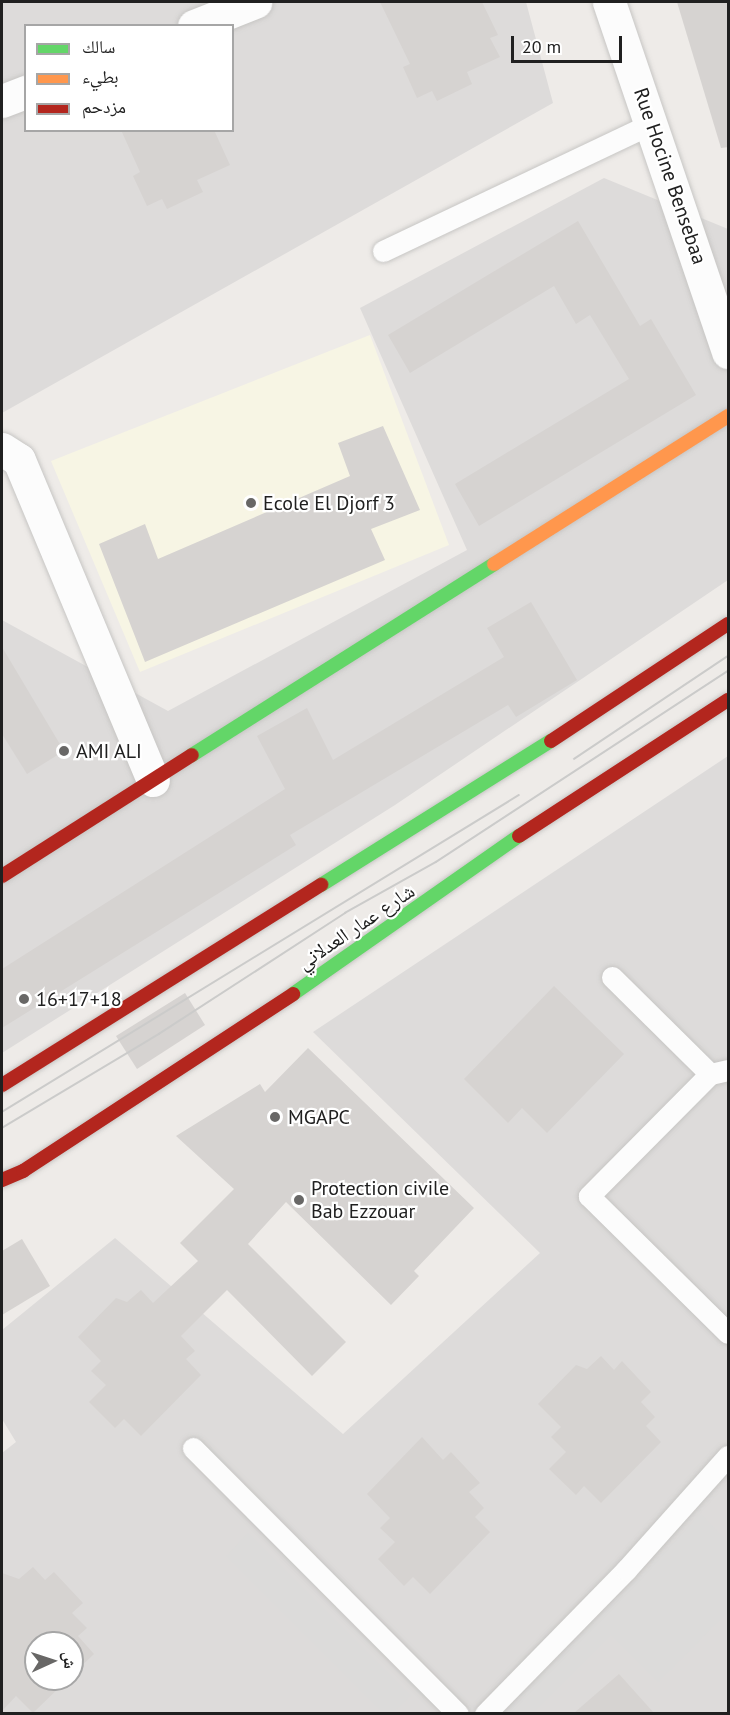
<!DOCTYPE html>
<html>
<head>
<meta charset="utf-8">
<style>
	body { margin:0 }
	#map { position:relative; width:730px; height:1715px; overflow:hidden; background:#eeebe8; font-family:"PT Sans","Noto Naskh Arabic",sans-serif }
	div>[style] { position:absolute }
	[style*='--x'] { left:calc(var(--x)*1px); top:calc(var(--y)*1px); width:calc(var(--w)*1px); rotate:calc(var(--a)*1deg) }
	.residential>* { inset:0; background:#dddbda }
	.education>* { inset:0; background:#f7f5e4 }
	.religious>* { inset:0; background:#dcdbda }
	.building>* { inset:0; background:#d6d3d1 }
	.roads { filter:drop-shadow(0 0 2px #c7c6c4) drop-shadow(0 0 2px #c7c6c4) }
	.lane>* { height:21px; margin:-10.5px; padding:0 10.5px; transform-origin:10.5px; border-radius:10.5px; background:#fcfcfc }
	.street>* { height:33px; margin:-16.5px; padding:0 16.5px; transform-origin:16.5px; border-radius:16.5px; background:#fcfcfc }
	.fast>* { height:14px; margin:-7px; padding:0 7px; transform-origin:7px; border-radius:7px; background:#63d668 }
	.slow>* { height:14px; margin:-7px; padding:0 7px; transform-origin:7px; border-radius:7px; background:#ff974d }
	.jam>* { height:14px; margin:-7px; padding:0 7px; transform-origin:7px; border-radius:7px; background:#b3261e }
	.tram>* { height:1.5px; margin:-0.75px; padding:0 0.75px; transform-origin:0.75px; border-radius:0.75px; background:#cbcbca }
	.dots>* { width:16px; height:16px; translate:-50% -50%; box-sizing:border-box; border:3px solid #fff; border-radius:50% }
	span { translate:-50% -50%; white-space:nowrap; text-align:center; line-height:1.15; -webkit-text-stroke:4.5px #fff; paint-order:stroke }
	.street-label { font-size:20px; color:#202020 }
	.poi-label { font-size:20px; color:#202020 }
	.left { translate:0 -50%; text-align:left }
	.frame { position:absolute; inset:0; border:3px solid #202020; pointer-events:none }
	.legend { position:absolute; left:24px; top:24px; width:210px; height:108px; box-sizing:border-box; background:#fff; border:2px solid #a6a6a6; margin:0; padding:8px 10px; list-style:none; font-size:18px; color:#202020 }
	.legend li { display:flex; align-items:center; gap:12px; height:30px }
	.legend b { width:30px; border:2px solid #a6a6a6 }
	.north { position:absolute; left:24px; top:1631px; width:60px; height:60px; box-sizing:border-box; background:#fff; border:2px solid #a6a6a6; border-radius:50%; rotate:87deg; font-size:16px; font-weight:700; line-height:24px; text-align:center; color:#202020 }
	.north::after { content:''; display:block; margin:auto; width:21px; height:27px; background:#686766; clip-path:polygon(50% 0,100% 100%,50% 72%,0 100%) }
	.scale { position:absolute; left:511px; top:36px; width:111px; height:27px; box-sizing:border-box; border:3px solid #202020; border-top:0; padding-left:8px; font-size:18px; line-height:21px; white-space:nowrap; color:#202020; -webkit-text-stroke:4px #fff; paint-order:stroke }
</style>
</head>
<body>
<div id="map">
	<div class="residential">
		<div style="clip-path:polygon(evenodd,2px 2px,526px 2px,553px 103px,2px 413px,2px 2px,26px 26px,232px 26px,232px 130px,26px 130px,26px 26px)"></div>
		<div style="clip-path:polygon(604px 178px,728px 229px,728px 580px,395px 805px,2px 1053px,2px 620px,168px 711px,467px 550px,360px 308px)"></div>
		<div style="clip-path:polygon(evenodd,728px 756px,728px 1713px,2px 1713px,2px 1453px,16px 1442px,2px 1419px,2px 1330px,115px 1238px,343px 1434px,540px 1253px,313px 1032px,728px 756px,36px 1643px,72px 1643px,72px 1679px,36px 1679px,36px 1643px)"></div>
	</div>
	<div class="education">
		<div style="clip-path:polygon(370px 335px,449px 545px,140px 672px,51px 461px)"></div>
	</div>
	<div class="religious">
		<div style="clip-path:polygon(701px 1514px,728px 1542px,728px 1612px,658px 1683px,611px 1636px,534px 1713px,503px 1713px)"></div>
		<div style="clip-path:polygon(248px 1533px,411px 1696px,393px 1713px,383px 1713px,226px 1556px)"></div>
	</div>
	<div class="building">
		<div style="clip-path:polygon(380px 2px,482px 2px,498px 35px,490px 38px,500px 57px,467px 72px,472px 84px,437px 101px,432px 91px,417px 98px,403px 67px,410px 64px)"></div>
		<div style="clip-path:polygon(677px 2px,729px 2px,729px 147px,721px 148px)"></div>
		<div style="clip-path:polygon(121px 130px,214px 130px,230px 165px,197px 180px,203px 192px,167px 209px,162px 199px,147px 206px,133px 176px,140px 172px)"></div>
		<div style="clip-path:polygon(578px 221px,640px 326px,651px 319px,696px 395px,479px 526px,455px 484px,629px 379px,590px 315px,576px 324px,554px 286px,410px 373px,388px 335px)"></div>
		<div style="clip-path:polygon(383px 426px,420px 510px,371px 529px,385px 560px,145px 662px,99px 544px,145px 524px,158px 559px,350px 476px,338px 443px)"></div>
		<div style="clip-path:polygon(531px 602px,577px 680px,516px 717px,508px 705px,290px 835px,296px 845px,2px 1028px,2px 969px,285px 789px,257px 736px,307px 708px,333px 760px,504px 657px,487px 628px)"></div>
		<div style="clip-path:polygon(2px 647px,64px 751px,27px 774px,2px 734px)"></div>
		<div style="clip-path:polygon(554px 986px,624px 1054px,547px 1133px,522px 1108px,508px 1123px,464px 1079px)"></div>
		<div style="clip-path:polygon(185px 993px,205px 1025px,137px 1069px,116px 1036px)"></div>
		<div style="clip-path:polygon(308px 1048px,474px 1208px,414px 1271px,419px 1276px,391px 1305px,286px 1202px,248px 1244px,346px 1342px,312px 1376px,227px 1290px,181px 1336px,195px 1351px,186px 1359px,201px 1375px,141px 1436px,124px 1419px,115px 1428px,89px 1402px,106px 1385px,91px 1371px,101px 1361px,78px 1337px,116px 1298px,127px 1302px,141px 1290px,153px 1303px,198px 1261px,180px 1243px,234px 1189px,176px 1136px,260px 1084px,265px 1092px)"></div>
		<div style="clip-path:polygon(22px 1239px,50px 1286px,2px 1315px,2px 1251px)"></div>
		<div style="clip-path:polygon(601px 1356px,614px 1370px,622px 1361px,651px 1392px,641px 1402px,655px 1417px,646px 1426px,661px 1442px,601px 1503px,584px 1486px,576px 1495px,549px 1469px,566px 1452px,551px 1437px,561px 1427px,538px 1404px,576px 1365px,587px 1369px)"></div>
		<div style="clip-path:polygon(422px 1437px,443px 1460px,451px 1452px,480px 1483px,469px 1492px,484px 1508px,475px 1517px,490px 1532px,430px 1594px,413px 1577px,404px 1586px,378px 1559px,395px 1542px,380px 1528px,390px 1518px,367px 1494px)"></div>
		<div style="clip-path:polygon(33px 1567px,45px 1580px,54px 1572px,83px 1603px,72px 1613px,87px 1628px,78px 1636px,94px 1654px,72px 1675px,72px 1643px,36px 1643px,36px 1679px,68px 1679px,33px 1713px,16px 1696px,2px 1711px,2px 1573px,19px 1579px)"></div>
		<div style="clip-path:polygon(619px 1674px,654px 1713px,574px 1713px)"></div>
	</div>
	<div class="roads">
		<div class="lane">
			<div style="--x:383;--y:251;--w:299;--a:-25.4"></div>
			<div style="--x:612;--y:977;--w:138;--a:44.7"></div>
			<div style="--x:728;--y:1070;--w:18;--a:167"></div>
			<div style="--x:710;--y:1074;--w:172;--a:134.8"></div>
			<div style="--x:589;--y:1196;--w:195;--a:44.6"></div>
			<div style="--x:193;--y:1448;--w:375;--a:45.1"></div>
			<div style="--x:485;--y:1714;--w:202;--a:-45.6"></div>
			<div style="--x:626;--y:1570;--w:153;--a:-48.2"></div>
		</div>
		<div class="street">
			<div style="--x:609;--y:2;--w:370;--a:71.2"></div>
			<div style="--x:194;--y:26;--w:66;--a:-21.5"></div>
			<div style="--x:2;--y:101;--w:26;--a:-21"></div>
			<div style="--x:2;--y:449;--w:20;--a:33"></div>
			<div style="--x:19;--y:460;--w:347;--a:67.3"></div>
		</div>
		<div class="fast">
			<div style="--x:192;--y:755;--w:357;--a:-32.3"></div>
			<div style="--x:321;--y:885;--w:271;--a:-32.1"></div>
			<div style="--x:293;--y:994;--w:276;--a:-35"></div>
		</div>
		<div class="slow">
			<div style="--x:494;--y:564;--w:277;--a:-32.3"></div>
		</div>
		<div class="jam">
			<div style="--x:551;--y:741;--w:212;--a:-33.5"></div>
			<div style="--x:519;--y:836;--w:249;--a:-33.1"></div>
			<div style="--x:2;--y:876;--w:225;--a:-32.5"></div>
			<div style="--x:2;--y:1085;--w:377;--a:-32.1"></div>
			<div style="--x:2;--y:1180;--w:23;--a:-23"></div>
			<div style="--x:23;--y:1171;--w:323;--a:-33.2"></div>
		</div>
	</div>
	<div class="tram">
		<div style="--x:574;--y:759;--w:185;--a:-33.8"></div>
		<div style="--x:2;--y:1112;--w:606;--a:-31.51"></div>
		<div style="--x:2;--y:1128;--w:183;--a:-30.9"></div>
		<div style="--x:159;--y:1034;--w:222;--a:-33"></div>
		<div style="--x:345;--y:913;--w:104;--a:-29.3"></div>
		<div style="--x:436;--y:862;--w:349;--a:-33.2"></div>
	</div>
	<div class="dots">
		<div style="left:251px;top:503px;background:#686766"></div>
		<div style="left:64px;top:751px;background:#686766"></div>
		<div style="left:24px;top:999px;background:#686766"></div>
		<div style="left:275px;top:1117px;background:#686766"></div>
		<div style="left:299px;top:1200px;background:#686766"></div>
	</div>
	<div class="street-label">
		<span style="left:670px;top:176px;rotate:71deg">Rue Hocine Bensebaa</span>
		<span style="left:356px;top:927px;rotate:-34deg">شارع عمار العدلاني</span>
	</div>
	<div class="poi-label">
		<span class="left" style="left:263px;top:503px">Ecole El Djorf 3</span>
		<span class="left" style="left:76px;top:751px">AMI ALI</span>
		<span class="left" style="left:36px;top:999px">16+17+18</span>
		<span class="left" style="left:288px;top:1117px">MGAPC</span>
		<span class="left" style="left:311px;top:1200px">Protection civile<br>Bab Ezzouar</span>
	</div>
	<div class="frame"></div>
	<ul class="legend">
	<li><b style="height:8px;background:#63d668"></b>سالك</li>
	<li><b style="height:8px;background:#ff974d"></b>بطيء</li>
	<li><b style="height:8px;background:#b3261e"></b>مزدحم</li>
	</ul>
	<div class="north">ش</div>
	<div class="scale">20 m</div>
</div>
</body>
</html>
